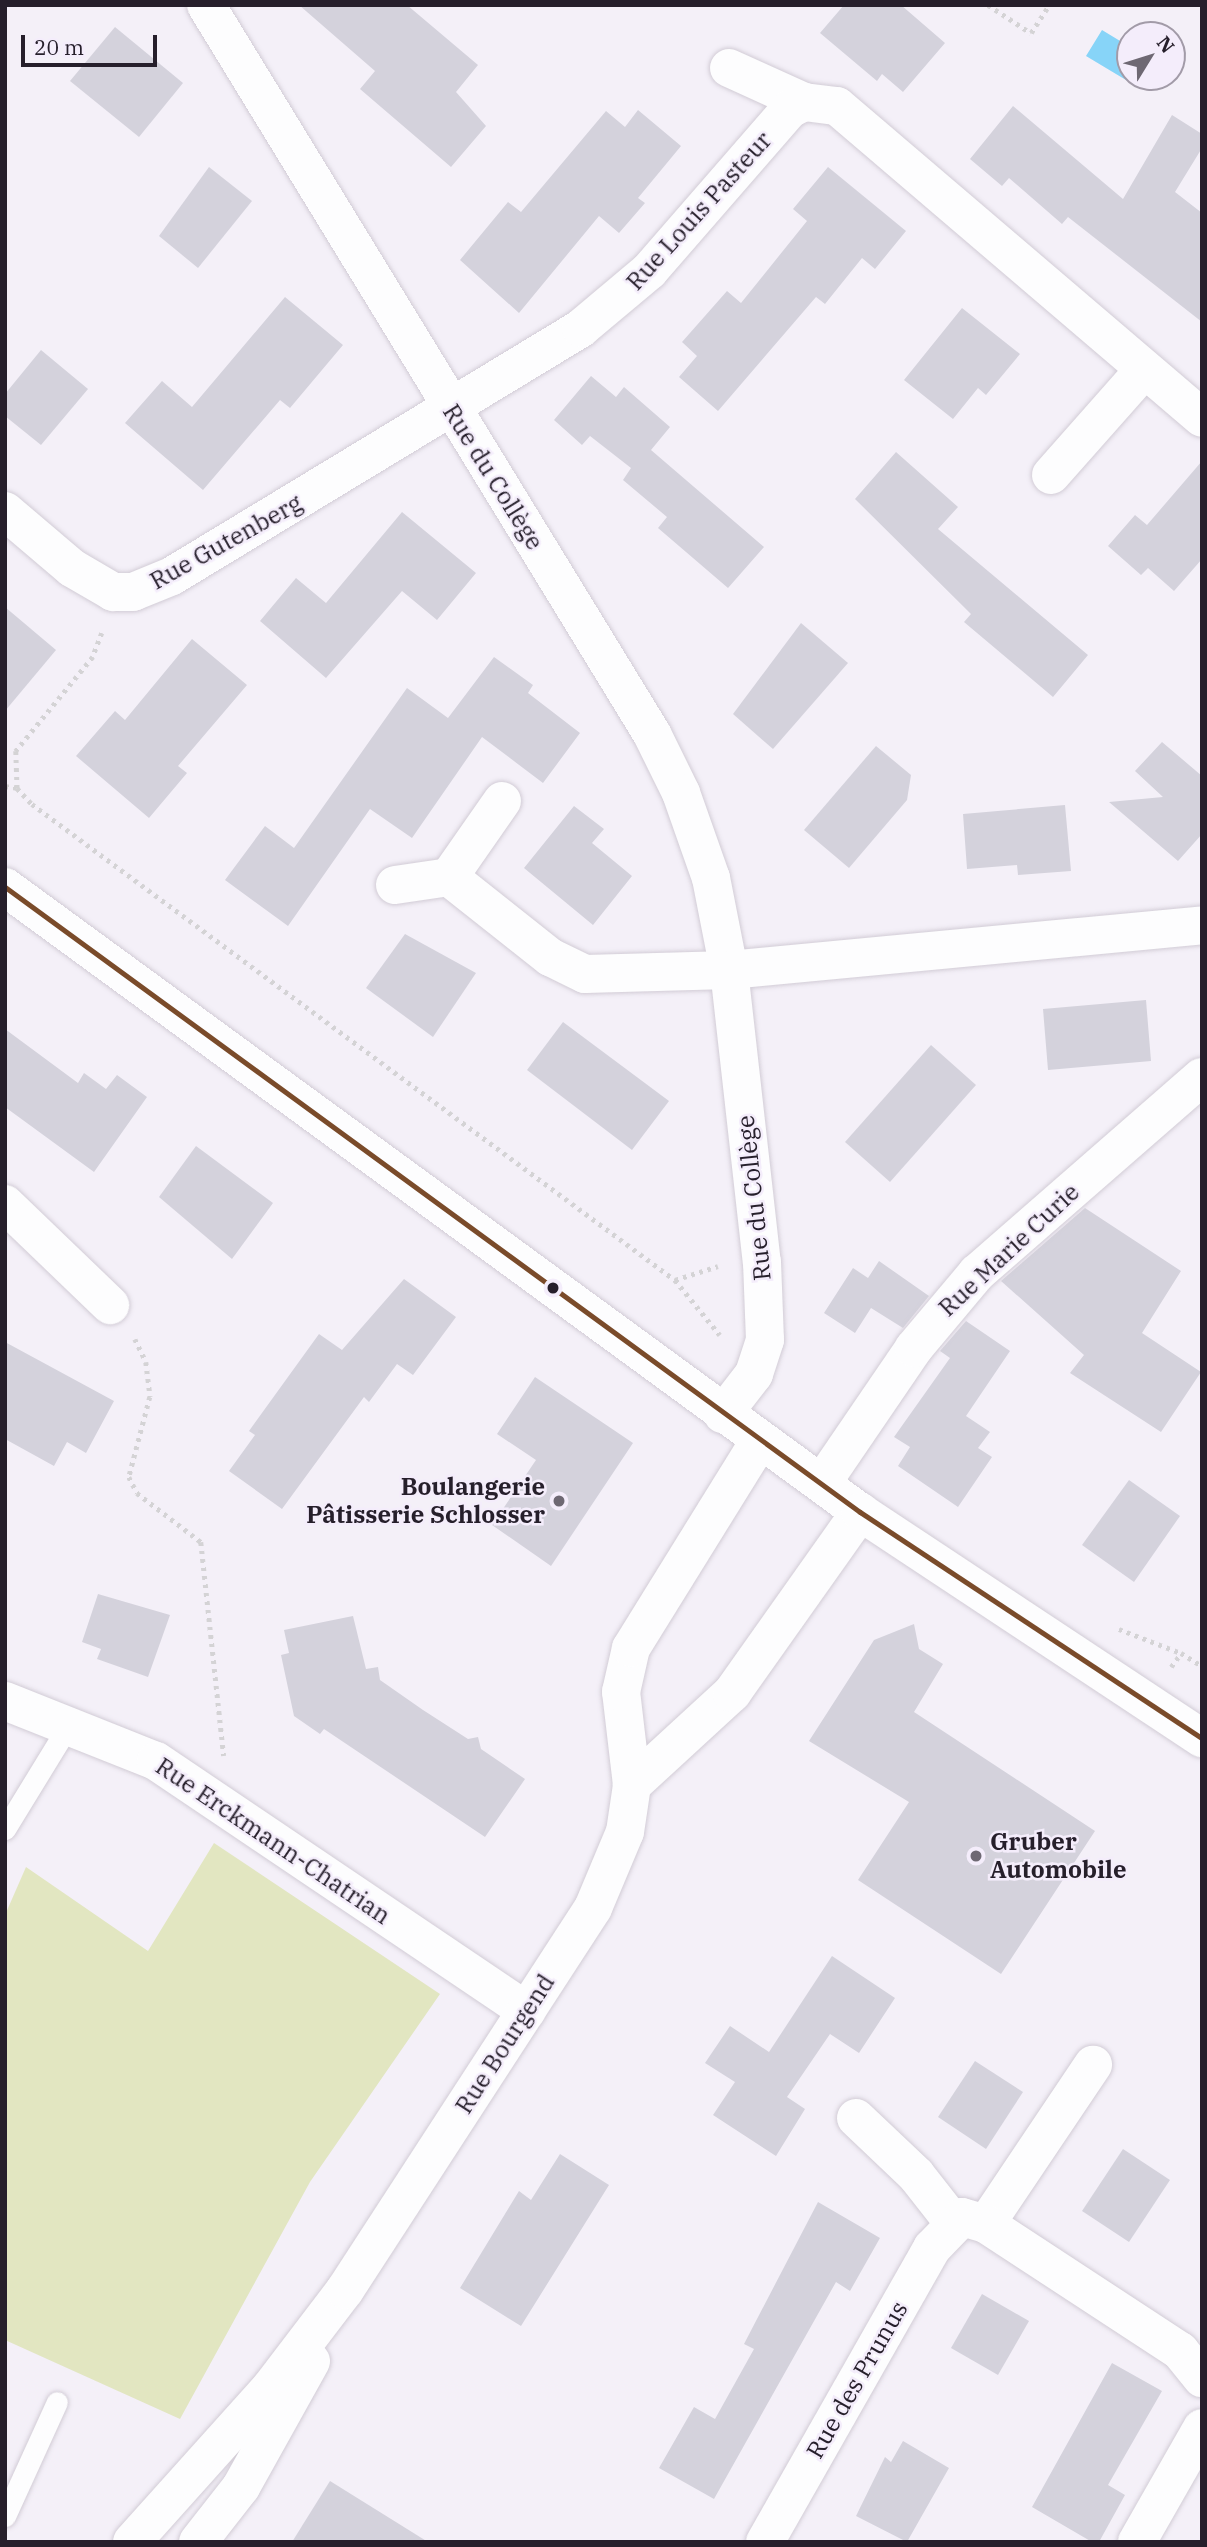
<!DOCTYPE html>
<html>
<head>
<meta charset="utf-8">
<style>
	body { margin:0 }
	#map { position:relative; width:1207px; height:2547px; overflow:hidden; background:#f4f0f8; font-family:"IBM Plex Serif",serif }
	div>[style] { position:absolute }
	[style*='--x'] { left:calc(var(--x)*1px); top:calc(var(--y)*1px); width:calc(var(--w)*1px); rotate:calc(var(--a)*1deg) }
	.green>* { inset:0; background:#e2e6c1 }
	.water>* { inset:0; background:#87d4f8 }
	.building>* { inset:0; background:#d4d2dc }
	.path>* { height:4.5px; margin-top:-2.25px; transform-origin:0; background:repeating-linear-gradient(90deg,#d4d3d5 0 3.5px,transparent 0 8.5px) }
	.roads { filter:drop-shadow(0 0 2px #d2ccd6) drop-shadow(0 0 2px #d2ccd6) }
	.lane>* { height:21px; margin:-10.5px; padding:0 10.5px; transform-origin:10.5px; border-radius:10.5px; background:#fdfdfe }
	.street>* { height:38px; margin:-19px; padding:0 19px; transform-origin:19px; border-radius:19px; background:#fdfdfe }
	.secondary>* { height:38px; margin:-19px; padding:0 19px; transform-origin:19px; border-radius:19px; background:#fdfdfe }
	.bus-1>* { height:5px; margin:-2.5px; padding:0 2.5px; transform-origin:2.5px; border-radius:2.5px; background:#7a4b2a }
	.dots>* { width:19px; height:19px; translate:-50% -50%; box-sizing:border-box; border:4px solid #f4edfb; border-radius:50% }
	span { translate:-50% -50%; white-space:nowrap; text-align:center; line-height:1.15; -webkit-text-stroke:5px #f4edfb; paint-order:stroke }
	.street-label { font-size:24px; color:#261f2b }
	.poi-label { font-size:24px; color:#261f2b; font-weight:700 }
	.right { translate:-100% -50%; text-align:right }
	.left { translate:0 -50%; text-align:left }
	.frame { position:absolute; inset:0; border:7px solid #261f2b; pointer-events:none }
	.north { position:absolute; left:1116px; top:21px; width:70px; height:70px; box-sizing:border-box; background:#f4edfb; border:2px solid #a29ba8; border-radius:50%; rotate:52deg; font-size:19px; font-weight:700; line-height:28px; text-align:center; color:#261f2b }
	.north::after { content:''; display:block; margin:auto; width:24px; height:32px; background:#6e6873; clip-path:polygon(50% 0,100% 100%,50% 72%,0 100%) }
	.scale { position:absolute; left:21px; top:35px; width:136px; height:32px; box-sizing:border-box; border:4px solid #261f2b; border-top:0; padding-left:9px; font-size:21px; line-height:24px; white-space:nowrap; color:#261f2b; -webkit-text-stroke:5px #f4edfb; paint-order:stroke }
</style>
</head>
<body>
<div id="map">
	<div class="green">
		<div style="clip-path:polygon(214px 1843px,440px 1994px,310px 2182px,180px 2419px,5px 2340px,5px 1915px,26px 1867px,148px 1951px)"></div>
	</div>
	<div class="water">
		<div style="clip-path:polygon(1102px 30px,1130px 47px,1130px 77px,1148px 77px,1141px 89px,1086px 56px)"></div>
	</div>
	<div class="building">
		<div style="clip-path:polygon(299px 5px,407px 5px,478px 65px,456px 92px,486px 126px,451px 167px,360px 89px,375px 71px)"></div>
		<div style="clip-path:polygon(844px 5px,901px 5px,945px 43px,903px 92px,882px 74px,877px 81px,820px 33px)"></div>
		<div style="clip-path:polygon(115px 27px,183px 83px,139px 137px,70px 81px)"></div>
		<div style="clip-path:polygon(1013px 106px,1123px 199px,1172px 115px,1202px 134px,1202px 148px,1175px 192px,1202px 213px,1202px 322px,1068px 217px,1062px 224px,1009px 178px,1002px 186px,970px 159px)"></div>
		<div style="clip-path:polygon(638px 110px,681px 146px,638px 198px,645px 203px,619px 233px,599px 216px,519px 313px,460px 260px,508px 202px,521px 212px,606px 111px,625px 127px)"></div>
		<div style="clip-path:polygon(209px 167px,252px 201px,198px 268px,159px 236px)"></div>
		<div style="clip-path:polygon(828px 167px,906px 231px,875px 269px,862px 258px,825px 304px,816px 297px,718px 411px,679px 377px,697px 356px,682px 342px,727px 291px,741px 303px,807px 221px,793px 209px)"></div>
		<div style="clip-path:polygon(285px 297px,343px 345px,290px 408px,280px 400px,203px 490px,125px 423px,162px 381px,192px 407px)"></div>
		<div style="clip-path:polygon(962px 308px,1020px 354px,986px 395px,978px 388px,953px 419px,904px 380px)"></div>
		<div style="clip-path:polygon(41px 350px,88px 389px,41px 445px,5px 416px,5px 394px)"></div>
		<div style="clip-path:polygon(591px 376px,616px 397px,624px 387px,670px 427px,651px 450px,764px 547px,728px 588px,658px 528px,667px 517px,623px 480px,631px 468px,590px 436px,582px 445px,554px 420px)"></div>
		<div style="clip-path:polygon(896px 452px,958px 507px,938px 529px,1088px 655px,1053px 697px,964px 622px,971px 614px,855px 499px)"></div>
		<div style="clip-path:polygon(1202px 461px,1202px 559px,1174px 591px,1148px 568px,1141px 575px,1108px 546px,1135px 515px,1147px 525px)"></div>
		<div style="clip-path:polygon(402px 512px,476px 573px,437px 620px,402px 591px,326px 678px,260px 621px,296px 578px,326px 603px)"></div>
		<div style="clip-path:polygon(5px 607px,56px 650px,5px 711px)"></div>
		<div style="clip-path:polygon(801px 623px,848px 663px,773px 749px,733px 714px)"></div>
		<div style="clip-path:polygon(192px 639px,247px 685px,178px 766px,187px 773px,149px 818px,76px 756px,115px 711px,125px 720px)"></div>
		<div style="clip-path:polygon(494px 657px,533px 685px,528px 693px,580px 733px,543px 783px,482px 737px,412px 838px,370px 809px,288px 926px,225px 880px,265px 826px,294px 848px,407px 688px,448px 718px)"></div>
		<div style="clip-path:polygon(1162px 742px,1202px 776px,1202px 834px,1178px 861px,1109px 802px,1163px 797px,1135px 771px)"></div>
		<div style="clip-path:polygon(876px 746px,911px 775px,907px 800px,849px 868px,804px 830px)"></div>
		<div style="clip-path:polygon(1065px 805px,1071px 871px,1018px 875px,1017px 865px,967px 869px,963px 814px)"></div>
		<div style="clip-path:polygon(574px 806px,604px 829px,592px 843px,632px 876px,593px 925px,524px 868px)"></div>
		<div style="clip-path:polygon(405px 934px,476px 973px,433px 1037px,366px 988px)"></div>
		<div style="clip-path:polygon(1146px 1000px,1151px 1061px,1048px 1070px,1043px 1009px)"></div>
		<div style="clip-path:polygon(563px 1022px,669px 1101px,632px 1150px,527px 1070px)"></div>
		<div style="clip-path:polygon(5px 1029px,78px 1083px,84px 1073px,106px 1089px,117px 1075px,147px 1097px,94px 1172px,5px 1107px)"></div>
		<div style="clip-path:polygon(931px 1045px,976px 1085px,890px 1182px,845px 1142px)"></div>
		<div style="clip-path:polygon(196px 1146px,273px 1203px,232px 1259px,159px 1197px)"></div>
		<div style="clip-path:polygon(1085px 1208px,1181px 1271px,1142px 1333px,1201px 1372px,1161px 1432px,1070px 1373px,1084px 1355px,1001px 1281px)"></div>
		<div style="clip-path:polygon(879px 1261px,929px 1296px,903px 1328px,871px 1308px,855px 1333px,824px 1313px,853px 1268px,868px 1278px)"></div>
		<div style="clip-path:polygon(404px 1279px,456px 1317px,413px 1375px,397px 1364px,369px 1402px,364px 1397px,282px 1509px,229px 1471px,255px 1435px,249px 1431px,319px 1334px,342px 1350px)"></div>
		<div style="clip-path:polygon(966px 1321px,1010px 1351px,966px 1416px,990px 1432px,978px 1448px,992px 1457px,958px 1507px,898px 1466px,910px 1447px,894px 1437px,950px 1358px,940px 1351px)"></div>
		<div style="clip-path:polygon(5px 1342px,114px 1401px,86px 1453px,67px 1442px,54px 1466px,5px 1439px)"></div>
		<div style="clip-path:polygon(535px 1377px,633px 1443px,551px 1566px,492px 1525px,536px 1460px,497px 1434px)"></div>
		<div style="clip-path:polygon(1129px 1480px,1180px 1516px,1134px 1582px,1082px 1545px)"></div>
		<div style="clip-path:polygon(98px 1594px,170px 1615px,148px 1677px,97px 1659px,101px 1649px,82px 1642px)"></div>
		<div style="clip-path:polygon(353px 1616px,366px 1669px,378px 1667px,380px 1680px,423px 1710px,468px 1739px,478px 1737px,481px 1749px,525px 1779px,485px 1837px,324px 1729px,320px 1734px,294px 1716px,281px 1655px,289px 1653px,284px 1630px)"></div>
		<div style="clip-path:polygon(914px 1624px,919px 1649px,943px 1664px,914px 1712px,1095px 1831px,1001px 1974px,858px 1880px,909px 1802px,809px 1741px,874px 1640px)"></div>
		<div style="clip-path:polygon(832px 1956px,895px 1998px,859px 2053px,830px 2034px,787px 2097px,805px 2109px,776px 2156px,713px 2115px,735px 2082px,705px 2063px,730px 2026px,769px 2052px)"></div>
		<div style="clip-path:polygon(975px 2061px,1023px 2092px,986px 2149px,938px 2117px)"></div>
		<div style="clip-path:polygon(1123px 2149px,1170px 2180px,1129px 2242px,1082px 2211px)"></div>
		<div style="clip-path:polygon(560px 2154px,609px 2185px,521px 2326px,460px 2288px,519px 2191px,531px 2200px)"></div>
		<div style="clip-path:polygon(818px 2202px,880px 2238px,850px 2291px,836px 2282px,714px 2499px,659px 2468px,694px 2407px,715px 2419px,754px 2349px,744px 2344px)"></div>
		<div style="clip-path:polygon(982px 2294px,1029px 2321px,998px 2375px,951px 2348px)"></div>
		<div style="clip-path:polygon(1112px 2363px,1162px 2391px,1108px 2485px,1125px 2495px,1099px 2542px,1092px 2542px,1032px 2507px)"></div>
		<div style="clip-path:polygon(903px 2441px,949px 2468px,907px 2542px,856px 2516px,885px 2457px,891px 2462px)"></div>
		<div style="clip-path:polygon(330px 2481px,428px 2542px,292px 2542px)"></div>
	</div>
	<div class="path">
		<div style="--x:988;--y:5;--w:51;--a:33.1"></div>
		<div style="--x:1031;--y:33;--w:33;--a:-57"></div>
		<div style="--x:102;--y:633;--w:26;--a:111"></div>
		<div style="--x:93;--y:657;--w:122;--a:129.3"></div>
		<div style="--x:16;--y:751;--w:37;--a:88"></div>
		<div style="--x:17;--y:788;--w:22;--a:47"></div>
		<div style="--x:32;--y:804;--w:800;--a:36.51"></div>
		<div style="--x:675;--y:1280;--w:45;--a:-18"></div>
		<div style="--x:5;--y:786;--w:12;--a:9"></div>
		<div style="--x:675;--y:1280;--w:71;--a:50.7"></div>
		<div style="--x:135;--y:1339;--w:25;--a:64"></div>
		<div style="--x:146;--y:1362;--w:35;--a:83"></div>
		<div style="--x:150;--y:1397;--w:83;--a:104.7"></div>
		<div style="--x:129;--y:1477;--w:18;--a:63"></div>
		<div style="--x:137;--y:1493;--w:81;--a:37.4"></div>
		<div style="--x:201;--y:1542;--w:215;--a:83.9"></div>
		<div style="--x:1119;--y:1629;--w:66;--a:21.2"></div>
		<div style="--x:1171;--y:1667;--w:17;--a:-54"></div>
		<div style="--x:1181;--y:1653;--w:25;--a:32"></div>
	</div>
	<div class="roads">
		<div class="lane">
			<div style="--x:5;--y:1829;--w:124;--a:-58.5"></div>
			<div style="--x:5;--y:2516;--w:125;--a:-65.5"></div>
		</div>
		<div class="street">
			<div style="--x:206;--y:5;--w:855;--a:58.54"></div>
			<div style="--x:652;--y:734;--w:66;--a:63.8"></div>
			<div style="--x:681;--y:793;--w:90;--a:70.6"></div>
			<div style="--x:711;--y:878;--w:94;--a:78.9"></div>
			<div style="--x:729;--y:970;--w:294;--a:83.6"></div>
			<div style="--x:762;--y:1262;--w:78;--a:87.8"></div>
			<div style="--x:765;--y:1340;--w:36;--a:108"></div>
			<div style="--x:754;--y:1374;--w:51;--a:127.8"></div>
			<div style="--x:729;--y:68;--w:82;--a:24.4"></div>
			<div style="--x:804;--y:102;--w:33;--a:7"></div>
			<div style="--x:837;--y:106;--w:480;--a:40.5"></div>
			<div style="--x:1051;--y:475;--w:137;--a:-48.5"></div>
			<div style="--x:5;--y:511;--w:88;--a:40.4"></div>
			<div style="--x:72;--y:568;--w:48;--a:30.3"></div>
			<div style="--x:113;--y:592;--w:20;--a:0"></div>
			<div style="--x:133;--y:592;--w:42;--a:-22.3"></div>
			<div style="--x:172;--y:576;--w:478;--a:-31.2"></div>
			<div style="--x:581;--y:328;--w:89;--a:-40"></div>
			<div style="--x:649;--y:271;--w:215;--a:-49"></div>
			<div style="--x:790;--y:109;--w:16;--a:-27"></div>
			<div style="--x:502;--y:801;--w:93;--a:124.9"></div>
			<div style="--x:449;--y:877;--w:129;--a:38.4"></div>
			<div style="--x:550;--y:957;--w:39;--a:26"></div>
			<div style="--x:585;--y:974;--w:144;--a:-1.6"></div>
			<div style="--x:729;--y:970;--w:475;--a:-5.4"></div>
			<div style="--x:395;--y:885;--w:55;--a:-8.4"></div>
			<div style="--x:5;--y:1204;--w:146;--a:43.9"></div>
			<div style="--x:822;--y:1483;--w:163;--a:-55.7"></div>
			<div style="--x:914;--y:1348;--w:98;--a:-50"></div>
			<div style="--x:977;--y:1273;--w:298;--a:-41.1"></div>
			<div style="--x:5;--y:1701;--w:162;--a:21.7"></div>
			<div style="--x:156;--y:1761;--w:447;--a:34"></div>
			<div style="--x:632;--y:1785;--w:136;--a:-42.6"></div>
			<div style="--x:732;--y:1693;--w:222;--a:-54.7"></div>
			<div style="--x:856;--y:2118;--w:83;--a:43.5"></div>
			<div style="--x:916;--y:2175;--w:60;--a:51.8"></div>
			<div style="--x:986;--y:2224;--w:192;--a:-56.1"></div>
			<div style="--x:132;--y:2542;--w:208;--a:-48.1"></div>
			<div style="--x:271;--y:2387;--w:122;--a:-52.7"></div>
			<div style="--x:345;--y:2290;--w:455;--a:-57"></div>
			<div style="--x:593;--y:1908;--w:82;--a:-67.2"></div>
			<div style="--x:625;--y:1832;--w:48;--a:-81.5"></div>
			<div style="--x:632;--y:1785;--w:94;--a:-96.7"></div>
			<div style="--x:621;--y:1692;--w:45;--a:-77.2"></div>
			<div style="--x:631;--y:1648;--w:245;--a:-58.2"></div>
			<div style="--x:198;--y:2542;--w:70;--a:-52"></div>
			<div style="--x:241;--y:2487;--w:144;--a:-60.9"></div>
			<div style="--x:765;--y:2542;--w:338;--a:-60.4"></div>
			<div style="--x:932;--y:2248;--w:43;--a:-45.9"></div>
			<div style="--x:962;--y:2217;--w:25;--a:16"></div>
			<div style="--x:986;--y:2224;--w:232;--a:33.2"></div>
			<div style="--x:1180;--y:2351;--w:35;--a:51"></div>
			<div style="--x:1137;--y:2542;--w:131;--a:-60.3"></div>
		</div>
		<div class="secondary">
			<div style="--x:5;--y:887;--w:1059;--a:36.17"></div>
			<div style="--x:860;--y:1512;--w:410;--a:33.5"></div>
		</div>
	</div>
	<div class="bus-1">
		<div style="--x:5;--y:887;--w:1059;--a:36.17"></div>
		<div style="--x:860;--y:1512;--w:410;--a:33.5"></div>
	</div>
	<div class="dots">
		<div style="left:553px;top:1288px;background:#261f2b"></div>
		<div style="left:559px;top:1501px;background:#6e6873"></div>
		<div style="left:976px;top:1856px;background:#6e6873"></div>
	</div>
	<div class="street-label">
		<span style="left:699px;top:211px;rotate:-48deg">Rue Louis Pasteur</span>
		<span style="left:493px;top:477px;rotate:58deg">Rue du Collège</span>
		<span style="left:226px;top:542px;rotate:-29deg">Rue Gutenberg</span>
		<span style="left:754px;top:1198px;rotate:-96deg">Rue du Collège</span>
		<span style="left:1009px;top:1250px;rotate:-43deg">Rue Marie Curie</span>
		<span style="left:273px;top:1841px;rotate:34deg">Rue Erckmann-Chatrian</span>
		<span style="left:505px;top:2044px;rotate:-57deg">Rue Bourgend</span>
		<span style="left:857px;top:2380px;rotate:-60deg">Rue des Prunus</span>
	</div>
	<div class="poi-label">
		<span class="right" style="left:545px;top:1501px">Boulangerie<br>Pâtisserie Schlosser</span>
		<span class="left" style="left:990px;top:1856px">Gruber<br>Automobile</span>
	</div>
	<div class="frame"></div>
	<div class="north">N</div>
	<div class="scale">20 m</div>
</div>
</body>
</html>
